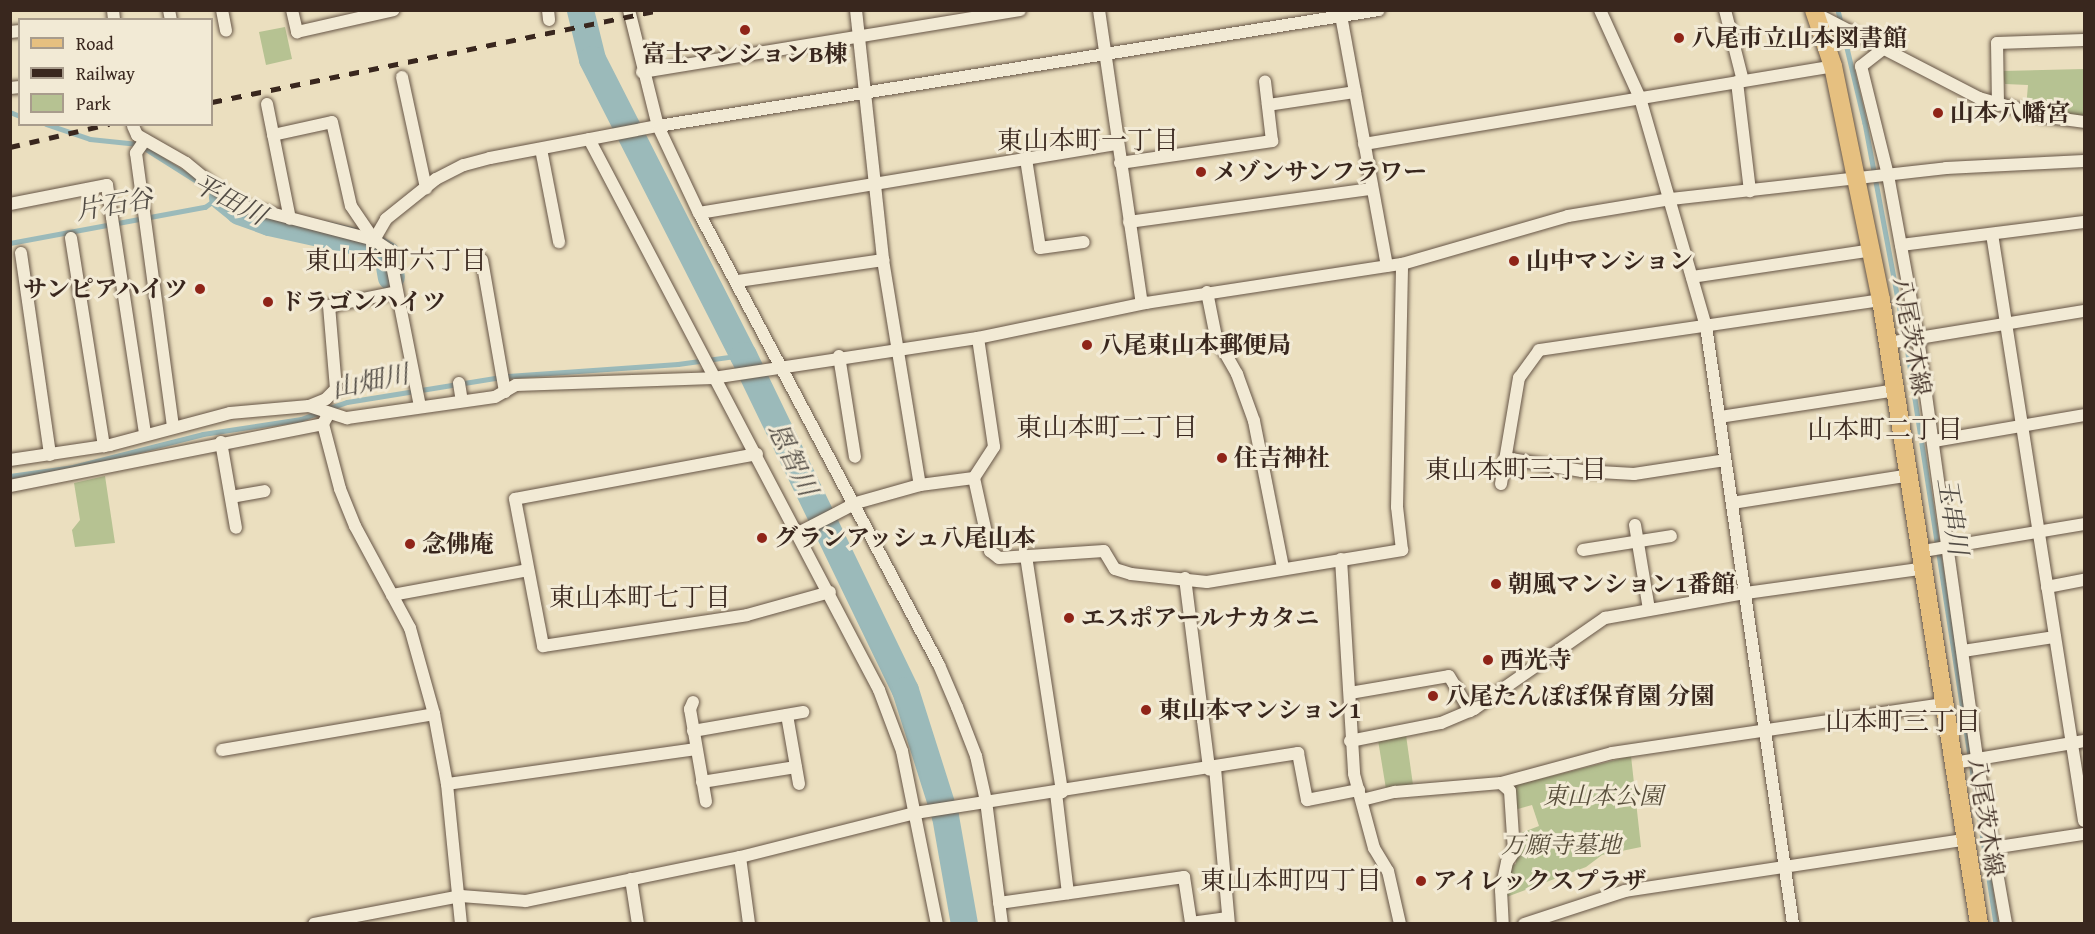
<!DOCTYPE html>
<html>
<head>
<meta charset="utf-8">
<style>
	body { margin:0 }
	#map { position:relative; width:2095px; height:934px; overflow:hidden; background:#ebdfbf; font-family:"Gentium Book Plus","Noto Serif JP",serif }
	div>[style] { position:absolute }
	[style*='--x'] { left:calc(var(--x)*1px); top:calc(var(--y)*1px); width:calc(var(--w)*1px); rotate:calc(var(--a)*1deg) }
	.green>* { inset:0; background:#b6c292 }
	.stream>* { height:4.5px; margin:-2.25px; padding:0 2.25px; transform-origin:2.25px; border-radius:2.25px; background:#9bbaba }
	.river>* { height:27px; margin:-13.5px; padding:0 13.5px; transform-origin:13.5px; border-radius:13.5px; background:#9bbaba }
	.roads { filter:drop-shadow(0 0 2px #665546) drop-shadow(0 0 2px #665546) }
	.minor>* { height:12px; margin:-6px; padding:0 6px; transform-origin:6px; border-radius:6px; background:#f2ead5 }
	.primary>* { height:18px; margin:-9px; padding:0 9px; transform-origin:9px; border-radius:9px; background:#e6c080 }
	.rail>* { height:4.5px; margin-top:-2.25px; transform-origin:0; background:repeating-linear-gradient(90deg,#39271e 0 10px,transparent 0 20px) }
	.dots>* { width:16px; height:16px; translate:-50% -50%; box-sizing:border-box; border:3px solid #f2ead5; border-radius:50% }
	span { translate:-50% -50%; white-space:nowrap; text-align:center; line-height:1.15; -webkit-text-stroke:6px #f2ead5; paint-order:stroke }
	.poi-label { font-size:24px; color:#39271e; font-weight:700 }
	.left { translate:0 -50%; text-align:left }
	.right { translate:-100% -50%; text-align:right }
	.street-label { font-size:24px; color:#39271e }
	.park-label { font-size:24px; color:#584e3b; font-style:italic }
	.neighbourhood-label { font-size:26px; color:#39271e }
	.water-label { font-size:26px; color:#524c45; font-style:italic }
	.frame { position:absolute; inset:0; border:12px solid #39271e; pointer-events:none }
	.legend { position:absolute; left:18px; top:18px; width:195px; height:108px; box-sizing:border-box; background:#f2ead5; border:2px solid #a89c8c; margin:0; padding:8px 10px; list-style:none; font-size:18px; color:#39271e }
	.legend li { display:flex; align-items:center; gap:12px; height:30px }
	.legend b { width:30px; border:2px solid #a89c8c }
</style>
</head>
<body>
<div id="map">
	<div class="green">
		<div style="clip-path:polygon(285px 27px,292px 59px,266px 65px,259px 32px)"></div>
		<div style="clip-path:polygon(2084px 69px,2084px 116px,2026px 108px,2028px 85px,2005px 84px,2002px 71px)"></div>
		<div style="clip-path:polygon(105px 476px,115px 543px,75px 547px,72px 530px,80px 520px,74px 483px)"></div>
		<div style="clip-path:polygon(1406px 735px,1413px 785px,1386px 789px,1378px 740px)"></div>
		<div style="clip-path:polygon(1631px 756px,1641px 847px,1602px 855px,1586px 867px,1504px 898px,1509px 866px,1516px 864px,1516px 835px,1539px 826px,1532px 805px,1514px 810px,1512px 786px)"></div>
	</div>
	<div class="stream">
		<div style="--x:1838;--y:10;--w:116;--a:76.6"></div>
		<div style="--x:1865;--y:123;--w:228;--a:79.4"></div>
		<div style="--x:1907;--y:347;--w:584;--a:81.23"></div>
		<div style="--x:10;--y:112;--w:11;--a:22"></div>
		<div style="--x:46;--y:124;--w:46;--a:18.8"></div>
		<div style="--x:90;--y:139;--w:48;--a:5.9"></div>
		<div style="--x:138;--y:144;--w:86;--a:32.2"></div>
		<div style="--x:10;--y:243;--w:198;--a:-10.5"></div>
		<div style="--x:205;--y:207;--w:19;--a:-36"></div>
		<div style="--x:327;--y:409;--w:21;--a:-19"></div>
		<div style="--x:347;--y:402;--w:162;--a:-9.2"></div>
		<div style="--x:507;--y:376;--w:171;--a:-4"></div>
		<div style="--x:678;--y:364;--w:66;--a:-7.9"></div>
		<div style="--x:10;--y:476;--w:64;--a:-8.1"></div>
		<div style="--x:73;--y:467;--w:134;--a:-14.2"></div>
		<div style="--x:203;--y:434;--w:99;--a:-8.7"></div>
		<div style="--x:301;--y:419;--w:20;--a:-20"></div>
	</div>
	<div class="river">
		<div style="--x:580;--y:10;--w:50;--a:76.2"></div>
		<div style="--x:592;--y:59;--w:332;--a:63"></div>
		<div style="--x:743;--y:355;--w:372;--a:64.2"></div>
		<div style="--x:905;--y:690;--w:132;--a:72.4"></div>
		<div style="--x:945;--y:816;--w:110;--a:80"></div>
		<div style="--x:222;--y:197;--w:22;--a:39"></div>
		<div style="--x:239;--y:211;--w:32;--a:20"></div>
		<div style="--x:269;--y:222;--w:102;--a:12.4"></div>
		<div style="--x:369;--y:244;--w:21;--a:31"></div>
		<div style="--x:387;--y:255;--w:22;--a:80"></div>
	</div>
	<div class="roads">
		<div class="minor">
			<div style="--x:113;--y:10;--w:10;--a:84"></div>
			<div style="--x:169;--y:10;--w:10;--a:79"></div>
			<div style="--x:222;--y:10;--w:21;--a:79"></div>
			<div style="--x:292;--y:10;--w:23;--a:77"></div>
			<div style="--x:297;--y:32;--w:99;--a:-12.8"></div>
			<div style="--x:548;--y:10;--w:10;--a:84"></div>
			<div style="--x:629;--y:10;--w:120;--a:76"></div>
			<div style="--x:658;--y:126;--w:96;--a:64.8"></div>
			<div style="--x:699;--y:213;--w:512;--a:62.03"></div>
			<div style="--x:939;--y:665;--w:46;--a:66.8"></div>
			<div style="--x:957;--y:707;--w:53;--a:68.8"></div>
			<div style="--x:976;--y:756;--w:46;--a:77.5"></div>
			<div style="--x:986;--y:801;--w:124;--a:82.6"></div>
			<div style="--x:856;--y:10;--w:251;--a:83.8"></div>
			<div style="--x:883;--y:260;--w:228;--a:80.7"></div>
			<div style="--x:1099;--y:10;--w:296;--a:81.7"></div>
			<div style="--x:1340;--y:10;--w:260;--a:79.6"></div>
			<div style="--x:1600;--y:10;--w:97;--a:65.6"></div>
			<div style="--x:1640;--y:98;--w:237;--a:73.9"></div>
			<div style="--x:1706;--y:326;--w:604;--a:81.72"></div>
			<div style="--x:1725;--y:10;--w:73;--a:75.8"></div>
			<div style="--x:1815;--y:13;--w:185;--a:27.4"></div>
			<div style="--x:1979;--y:98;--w:65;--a:16.2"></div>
			<div style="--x:2041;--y:116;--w:43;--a:7.9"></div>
			<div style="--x:10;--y:32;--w:10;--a:-6"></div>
			<div style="--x:1883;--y:49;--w:28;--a:142"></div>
			<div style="--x:1861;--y:66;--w:112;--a:76.1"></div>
			<div style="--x:1888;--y:175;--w:166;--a:79.6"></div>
			<div style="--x:1918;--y:338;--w:425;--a:82"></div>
			<div style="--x:1977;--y:759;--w:168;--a:80"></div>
			<div style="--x:642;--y:72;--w:383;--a:-9.3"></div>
			<div style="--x:402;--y:77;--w:114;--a:77.8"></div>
			<div style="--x:1737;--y:82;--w:110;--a:83.2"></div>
			<div style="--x:10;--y:88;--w:10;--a:-6"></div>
			<div style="--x:267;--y:104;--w:117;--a:78.7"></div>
			<div style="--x:1268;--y:105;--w:88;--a:-8.5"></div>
			<div style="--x:1998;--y:105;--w:62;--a:-90.9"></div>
			<div style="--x:1997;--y:43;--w:87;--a:-2"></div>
			<div style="--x:133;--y:126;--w:10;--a:66"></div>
			<div style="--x:137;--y:135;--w:56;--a:29.7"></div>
			<div style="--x:186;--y:163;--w:65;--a:39.4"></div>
			<div style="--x:236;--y:204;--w:143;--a:14.6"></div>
			<div style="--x:374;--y:240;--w:24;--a:-60"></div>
			<div style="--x:386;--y:219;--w:64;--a:-38.7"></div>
			<div style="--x:436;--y:179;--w:31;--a:-27"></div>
			<div style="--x:464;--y:165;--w:27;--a:-15"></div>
			<div style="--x:490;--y:158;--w:171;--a:-10.8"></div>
			<div style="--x:658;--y:126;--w:730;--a:-9.14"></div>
			<div style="--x:273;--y:135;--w:60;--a:-12.4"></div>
			<div style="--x:332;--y:122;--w:86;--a:77.3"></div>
			<div style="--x:351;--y:206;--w:41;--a:55.9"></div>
			<div style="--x:374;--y:240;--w:18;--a:34"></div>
			<div style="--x:389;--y:250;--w:160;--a:78.8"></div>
			<div style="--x:589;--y:139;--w:623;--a:62.24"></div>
			<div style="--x:879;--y:690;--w:65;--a:69.3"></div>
			<div style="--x:902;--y:751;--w:177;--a:78.6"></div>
			<div style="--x:145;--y:140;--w:16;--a:125"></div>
			<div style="--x:136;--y:153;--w:275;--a:82.3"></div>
			<div style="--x:1364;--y:144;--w:475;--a:-9.4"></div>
			<div style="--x:541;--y:149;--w:95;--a:79"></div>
			<div style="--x:1026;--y:159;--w:90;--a:81.1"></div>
			<div style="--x:1040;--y:248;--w:44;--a:-7.8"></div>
			<div style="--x:1120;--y:163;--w:154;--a:-8.2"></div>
			<div style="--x:1272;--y:141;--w:60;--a:-96.7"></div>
			<div style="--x:10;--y:204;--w:99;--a:-11.1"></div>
			<div style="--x:107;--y:185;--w:252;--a:81.3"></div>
			<div style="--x:699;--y:213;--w:424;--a:-9.4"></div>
			<div style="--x:1129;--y:222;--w:244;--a:-7.8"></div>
			<div style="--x:1992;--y:234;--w:594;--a:81.09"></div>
			<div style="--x:71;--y:238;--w:211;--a:81"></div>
			<div style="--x:1901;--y:245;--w:184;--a:-7.2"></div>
			<div style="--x:21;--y:253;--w:204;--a:81.8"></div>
			<div style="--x:482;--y:260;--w:134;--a:80.1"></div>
			<div style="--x:1692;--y:277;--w:182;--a:-8.5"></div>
			<div style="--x:738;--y:281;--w:147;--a:-8.2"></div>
			<div style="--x:1207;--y:292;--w:46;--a:78.7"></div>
			<div style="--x:1216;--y:337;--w:43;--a:60.4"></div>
			<div style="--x:1237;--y:374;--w:50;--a:70.1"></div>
			<div style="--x:1254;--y:421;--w:150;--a:78.8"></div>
			<div style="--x:978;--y:338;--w:110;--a:81.6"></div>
			<div style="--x:994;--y:447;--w:37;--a:123"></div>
			<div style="--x:974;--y:478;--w:75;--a:77.6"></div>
			<div style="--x:990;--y:551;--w:11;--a:38"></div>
			<div style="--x:999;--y:558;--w:105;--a:-3.8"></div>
			<div style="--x:1104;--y:551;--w:21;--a:59"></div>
			<div style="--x:1115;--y:569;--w:17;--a:17"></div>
			<div style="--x:1131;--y:574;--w:76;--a:6"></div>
			<div style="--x:1207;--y:582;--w:198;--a:-9.3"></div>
			<div style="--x:1402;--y:550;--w:43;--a:-96.6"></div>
			<div style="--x:1397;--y:507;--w:243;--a:-88.8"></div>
			<div style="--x:1888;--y:343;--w:199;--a:-9.3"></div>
			<div style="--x:839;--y:356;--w:102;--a:81"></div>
			<div style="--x:459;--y:383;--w:18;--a:81"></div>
			<div style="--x:309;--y:406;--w:18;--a:-22"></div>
			<div style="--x:326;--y:399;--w:14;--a:-45"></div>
			<div style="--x:336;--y:389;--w:83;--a:-94.8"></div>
			<div style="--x:329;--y:306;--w:69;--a:-11.6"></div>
			<div style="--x:329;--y:413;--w:13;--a:119"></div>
			<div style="--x:323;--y:424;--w:67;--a:75.3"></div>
			<div style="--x:340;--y:489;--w:40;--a:68"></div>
			<div style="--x:355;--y:526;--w:116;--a:61.7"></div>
			<div style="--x:410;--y:628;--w:89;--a:74.4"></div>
			<div style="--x:434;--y:714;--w:71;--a:79.5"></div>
			<div style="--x:447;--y:784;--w:141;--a:84.3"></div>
			<div style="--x:1720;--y:417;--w:179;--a:-8.7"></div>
			<div style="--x:1934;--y:441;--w:152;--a:-9.8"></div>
			<div style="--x:221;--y:442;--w:87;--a:80.1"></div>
			<div style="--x:757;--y:454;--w:246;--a:169.5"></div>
			<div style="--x:515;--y:499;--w:150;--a:79.2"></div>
			<div style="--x:543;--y:646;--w:206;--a:-8.6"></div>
			<div style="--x:747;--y:615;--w:86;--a:-15.5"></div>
			<div style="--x:1505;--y:458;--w:78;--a:9.6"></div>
			<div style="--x:1582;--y:471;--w:52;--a:3.3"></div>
			<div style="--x:1634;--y:474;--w:92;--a:-8.7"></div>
			<div style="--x:10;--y:460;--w:101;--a:-8.5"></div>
			<div style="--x:110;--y:445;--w:124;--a:-14.9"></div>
			<div style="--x:230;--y:413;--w:79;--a:-5.1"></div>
			<div style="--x:309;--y:406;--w:40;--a:18"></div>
			<div style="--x:347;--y:418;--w:149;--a:-8.1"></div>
			<div style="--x:495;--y:397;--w:24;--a:-30"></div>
			<div style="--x:516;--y:385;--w:197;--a:-2"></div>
			<div style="--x:713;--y:378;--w:268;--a:-8.6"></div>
			<div style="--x:978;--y:338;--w:172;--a:-11.8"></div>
			<div style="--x:1146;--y:303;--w:259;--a:-8.7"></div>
			<div style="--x:1402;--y:264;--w:173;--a:-16.1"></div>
			<div style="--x:1568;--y:216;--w:104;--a:-9.4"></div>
			<div style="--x:1671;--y:199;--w:277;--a:-6.4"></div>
			<div style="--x:1946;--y:168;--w:138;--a:-2.9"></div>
			<div style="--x:1501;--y:484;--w:108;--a:-80.4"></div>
			<div style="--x:1519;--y:378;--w:34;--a:-54"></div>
			<div style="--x:1539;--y:350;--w:346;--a:-8.3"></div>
			<div style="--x:10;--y:486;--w:319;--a:-11.2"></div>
			<div style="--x:231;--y:497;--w:34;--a:-10"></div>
			<div style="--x:1732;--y:503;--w:181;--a:-8.9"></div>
			<div style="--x:1635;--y:525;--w:86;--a:80.6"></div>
			<div style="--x:798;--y:533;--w:65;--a:-27.3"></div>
			<div style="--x:856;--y:503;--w:66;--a:-15.7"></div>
			<div style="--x:920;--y:485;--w:54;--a:-7.4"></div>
			<div style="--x:1583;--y:550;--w:89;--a:-9"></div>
			<div style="--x:1923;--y:551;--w:163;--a:-9.5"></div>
			<div style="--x:1026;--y:556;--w:239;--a:81.3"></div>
			<div style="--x:1341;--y:559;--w:215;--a:86.5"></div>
			<div style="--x:1354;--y:774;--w:77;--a:74.9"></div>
			<div style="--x:1374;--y:848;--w:27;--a:59"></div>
			<div style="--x:1388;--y:871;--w:54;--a:77.2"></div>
			<div style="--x:1185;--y:578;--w:193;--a:82.8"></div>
			<div style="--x:2047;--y:587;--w:38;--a:-11"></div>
			<div style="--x:392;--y:595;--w:138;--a:-10.4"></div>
			<div style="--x:1963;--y:651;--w:93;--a:-8.7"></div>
			<div style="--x:1350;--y:693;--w:100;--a:-9.7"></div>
			<div style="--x:1449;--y:676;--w:41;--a:59"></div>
			<div style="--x:693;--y:702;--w:8;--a:113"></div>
			<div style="--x:690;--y:709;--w:94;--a:80.2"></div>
			<div style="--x:787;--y:715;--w:70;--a:80.1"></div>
			<div style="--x:693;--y:731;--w:112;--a:-9.8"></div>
			<div style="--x:1350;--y:741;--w:93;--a:-11.2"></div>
			<div style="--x:1441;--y:723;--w:36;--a:-23"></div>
			<div style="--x:1474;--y:709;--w:160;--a:-34.8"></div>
			<div style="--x:1605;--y:618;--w:143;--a:-10.1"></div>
			<div style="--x:1746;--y:593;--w:182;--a:-7.9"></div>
			<div style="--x:222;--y:750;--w:215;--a:-9.6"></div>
			<div style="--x:1954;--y:763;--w:132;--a:-9.6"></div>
			<div style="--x:1215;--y:768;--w:157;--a:84.9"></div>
			<div style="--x:702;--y:782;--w:95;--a:-9.1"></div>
			<div style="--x:1501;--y:783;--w:115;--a:-15.1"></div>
			<div style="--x:1612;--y:753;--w:337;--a:-8.4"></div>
			<div style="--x:447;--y:784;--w:251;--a:-8"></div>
			<div style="--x:1056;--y:793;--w:101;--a:83.2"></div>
			<div style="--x:1362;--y:800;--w:34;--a:-14"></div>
			<div style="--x:1395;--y:792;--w:106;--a:-4.9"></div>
			<div style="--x:1501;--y:783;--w:12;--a:42"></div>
			<div style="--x:1510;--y:791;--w:61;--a:86.2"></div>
			<div style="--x:1514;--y:852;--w:12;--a:125"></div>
			<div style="--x:1507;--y:862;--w:29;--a:102"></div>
			<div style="--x:1501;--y:890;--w:34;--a:87"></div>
			<div style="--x:1992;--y:848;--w:93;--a:-8.7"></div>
			<div style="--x:740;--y:857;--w:68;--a:82.3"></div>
			<div style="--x:631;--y:879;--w:46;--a:81.2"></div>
			<div style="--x:999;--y:903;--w:187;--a:-8"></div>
			<div style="--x:1184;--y:877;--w:47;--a:81.3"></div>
			<div style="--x:1191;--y:923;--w:37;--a:-8"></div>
			<div style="--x:314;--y:924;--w:150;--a:-10.8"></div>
			<div style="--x:461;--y:896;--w:65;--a:4.4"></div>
			<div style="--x:526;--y:901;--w:218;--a:-11.6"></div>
			<div style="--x:740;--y:857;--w:180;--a:-14.1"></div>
			<div style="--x:915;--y:813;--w:388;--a:-8.9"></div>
			<div style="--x:1298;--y:753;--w:48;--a:79.2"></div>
			<div style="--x:1307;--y:800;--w:53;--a:-10.9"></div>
			<div style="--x:1524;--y:924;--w:106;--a:-18.1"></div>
			<div style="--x:1625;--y:891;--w:343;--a:-8.6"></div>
		</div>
		<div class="primary">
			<div style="--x:1814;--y:10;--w:59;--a:71.3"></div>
			<div style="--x:1833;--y:66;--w:239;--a:78.4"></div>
			<div style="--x:1881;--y:300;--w:632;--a:81.07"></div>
		</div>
	</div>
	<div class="rail">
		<div style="--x:212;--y:102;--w:458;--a:-11.6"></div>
		<div style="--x:10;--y:147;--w:102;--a:-13.1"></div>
	</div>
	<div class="dots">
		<div style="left:745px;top:30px;background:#8f2418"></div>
		<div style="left:1679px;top:38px;background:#8f2418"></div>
		<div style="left:1938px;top:113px;background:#8f2418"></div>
		<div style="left:1201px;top:172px;background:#8f2418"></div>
		<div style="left:1514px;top:261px;background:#8f2418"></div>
		<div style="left:200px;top:289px;background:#8f2418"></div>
		<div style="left:268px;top:302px;background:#8f2418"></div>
		<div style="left:1087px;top:345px;background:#8f2418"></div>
		<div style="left:1222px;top:458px;background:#8f2418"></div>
		<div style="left:762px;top:538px;background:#8f2418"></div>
		<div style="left:410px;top:544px;background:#8f2418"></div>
		<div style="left:1496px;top:584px;background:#8f2418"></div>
		<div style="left:1069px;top:618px;background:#8f2418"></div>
		<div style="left:1488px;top:660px;background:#8f2418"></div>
		<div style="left:1433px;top:696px;background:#8f2418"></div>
		<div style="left:1146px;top:710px;background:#8f2418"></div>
		<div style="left:1421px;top:881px;background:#8f2418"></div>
	</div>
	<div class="poi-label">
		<span class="left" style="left:1691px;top:38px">八尾市立山本図書館</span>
		<span style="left:745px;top:54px">富士マンションB棟</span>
		<span class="left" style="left:1950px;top:113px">山本八幡宮</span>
		<span class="left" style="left:1213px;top:172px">メゾンサンフラワー</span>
		<span class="left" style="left:1526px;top:261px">山中マンション</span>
		<span class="right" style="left:188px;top:289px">サンピアハイツ</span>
		<span class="left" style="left:280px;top:302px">ドラゴンハイツ</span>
		<span class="left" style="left:1099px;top:345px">八尾東山本郵便局</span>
		<span class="left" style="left:1234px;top:458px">住吉神社</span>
		<span class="left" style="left:774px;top:538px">グランアッシュ八尾山本</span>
		<span class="left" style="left:422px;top:544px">念佛庵</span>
		<span class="left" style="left:1508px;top:584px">朝風マンション1番館</span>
		<span class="left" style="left:1081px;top:618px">エスポアールナカタニ</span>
		<span class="left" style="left:1500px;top:660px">西光寺</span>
		<span class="left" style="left:1445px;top:696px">八尾たんぽぽ保育園 分園</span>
		<span class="left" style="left:1158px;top:710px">東山本マンション1</span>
		<span class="left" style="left:1433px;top:881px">アイレックスプラザ</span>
	</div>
	<div class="street-label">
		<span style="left:1912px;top:336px;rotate:80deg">八尾茨木線</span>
		<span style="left:1986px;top:817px;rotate:81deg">八尾茨木線</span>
	</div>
	<div class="park-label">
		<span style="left:1603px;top:796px">東山本公園</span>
		<span style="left:1561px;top:845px">万願寺墓地</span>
	</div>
	<div class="neighbourhood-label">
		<span style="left:1088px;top:140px">東山本町一丁目</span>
		<span style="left:396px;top:260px">東山本町六丁目</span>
		<span style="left:1107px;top:427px">東山本町二丁目</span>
		<span style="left:1885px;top:429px">山本町二丁目</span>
		<span style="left:1516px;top:469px">東山本町三丁目</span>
		<span style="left:640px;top:597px">東山本町七丁目</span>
		<span style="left:1903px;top:721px">山本町三丁目</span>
		<span style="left:1291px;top:880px">東山本町四丁目</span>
	</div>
	<div class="water-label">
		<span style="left:230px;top:199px;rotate:28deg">平田川</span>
		<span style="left:114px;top:204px;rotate:-10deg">片石谷</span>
		<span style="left:370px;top:381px;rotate:-12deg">山畑川</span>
		<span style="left:793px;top:459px;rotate:64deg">恩智川</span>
		<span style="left:1953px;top:516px;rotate:81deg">玉串川</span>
	</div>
	<div class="frame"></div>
	<ul class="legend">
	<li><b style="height:8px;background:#e6c080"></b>Road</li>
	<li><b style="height:8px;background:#39271e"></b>Railway</li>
	<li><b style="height:16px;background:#b6c292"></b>Park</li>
	</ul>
</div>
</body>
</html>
